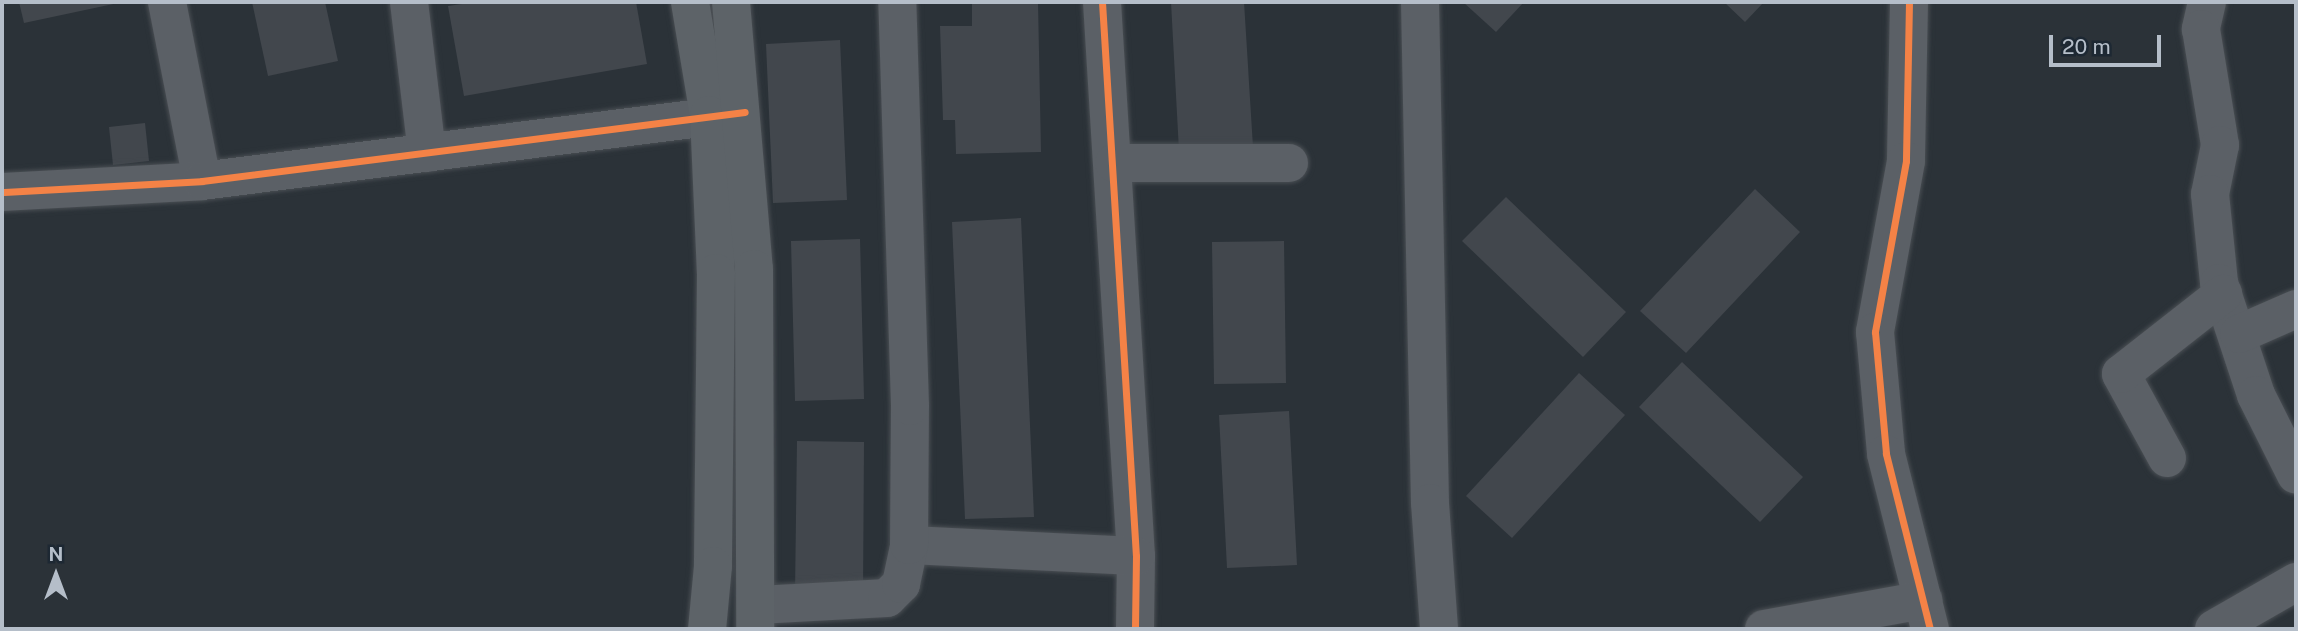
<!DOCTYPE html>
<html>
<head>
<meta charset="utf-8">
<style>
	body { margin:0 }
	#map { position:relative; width:2298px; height:631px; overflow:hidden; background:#2b3238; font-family:"Public Sans",sans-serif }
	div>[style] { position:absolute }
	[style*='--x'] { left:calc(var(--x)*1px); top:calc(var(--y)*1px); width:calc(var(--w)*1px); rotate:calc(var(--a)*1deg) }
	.building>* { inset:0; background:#42474d }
	.roads { filter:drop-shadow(0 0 2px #494e53) drop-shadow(0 0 2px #494e53) }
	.minor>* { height:38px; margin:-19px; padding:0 19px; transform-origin:19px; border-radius:19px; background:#5b6066 }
	.major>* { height:38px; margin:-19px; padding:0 19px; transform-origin:19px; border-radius:19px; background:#5d6368 }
	.cycleway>* { height:7px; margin:-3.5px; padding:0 3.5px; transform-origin:3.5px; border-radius:3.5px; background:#f48246 }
	span { translate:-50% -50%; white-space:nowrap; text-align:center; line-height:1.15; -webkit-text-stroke:5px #1d2833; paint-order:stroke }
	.frame { position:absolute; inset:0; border:4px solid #b5bec9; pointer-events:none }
	.north { position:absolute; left:21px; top:540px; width:70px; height:70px; -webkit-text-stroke:5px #1d2833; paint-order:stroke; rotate:0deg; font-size:19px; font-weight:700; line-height:28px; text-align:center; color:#b5bec9 }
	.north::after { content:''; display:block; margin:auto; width:24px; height:32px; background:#b5bec9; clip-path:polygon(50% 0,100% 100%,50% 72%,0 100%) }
	.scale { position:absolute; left:2049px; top:35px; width:112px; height:32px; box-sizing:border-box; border:4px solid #b5bec9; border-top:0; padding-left:9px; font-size:21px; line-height:24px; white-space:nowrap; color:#b5bec9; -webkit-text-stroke:5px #1d2833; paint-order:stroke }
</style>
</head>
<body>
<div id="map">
	<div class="building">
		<div style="clip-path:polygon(19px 2px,118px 2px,118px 3px,24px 23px)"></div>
		<div style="clip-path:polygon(252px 2px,325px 2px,338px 61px,268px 76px)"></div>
		<div style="clip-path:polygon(475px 2px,636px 2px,647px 64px,464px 96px,448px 6px)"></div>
		<div style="clip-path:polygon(1038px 2px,1041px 152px,956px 154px,955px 120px,943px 120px,940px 26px,972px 26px,972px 3px)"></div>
		<div style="clip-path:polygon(1171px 2px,1244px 2px,1253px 147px,1179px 151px)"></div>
		<div style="clip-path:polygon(1463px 2px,1524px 2px,1496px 32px)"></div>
		<div style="clip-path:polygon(1724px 2px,1764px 2px,1745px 22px)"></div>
		<div style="clip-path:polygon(840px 40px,847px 200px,773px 203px,766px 44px)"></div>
		<div style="clip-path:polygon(145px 123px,149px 161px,113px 165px,109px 127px)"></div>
		<div style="clip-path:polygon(1755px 189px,1800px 232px,1686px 353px,1640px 311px)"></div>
		<div style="clip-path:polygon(1506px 197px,1626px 312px,1583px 357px,1462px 241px)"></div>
		<div style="clip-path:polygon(1021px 218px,1034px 517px,965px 519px,952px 222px)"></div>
		<div style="clip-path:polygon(860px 239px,864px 399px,795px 401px,791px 241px)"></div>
		<div style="clip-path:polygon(1284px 241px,1286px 383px,1214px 384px,1212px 242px)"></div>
		<div style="clip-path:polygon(1682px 362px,1803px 477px,1760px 522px,1639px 407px)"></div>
		<div style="clip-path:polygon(1579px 373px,1625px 415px,1512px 538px,1466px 496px)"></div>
		<div style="clip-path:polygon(1289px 411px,1297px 565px,1227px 568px,1219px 415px)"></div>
		<div style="clip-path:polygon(797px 441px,864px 442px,863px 593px,795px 593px)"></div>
	</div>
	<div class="roads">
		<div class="minor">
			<div style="--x:167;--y:2;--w:182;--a:78.9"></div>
			<div style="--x:409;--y:2;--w:152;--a:83.2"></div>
			<div style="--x:1102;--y:2;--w:555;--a:86.49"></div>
			<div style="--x:1136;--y:556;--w:73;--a:90.8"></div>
			<div style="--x:1420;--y:2;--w:501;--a:88.86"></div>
			<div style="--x:1430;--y:503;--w:126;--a:85.9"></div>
			<div style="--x:1909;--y:2;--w:159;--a:91.1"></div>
			<div style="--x:1906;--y:161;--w:174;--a:100.3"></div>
			<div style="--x:1875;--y:332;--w:122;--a:84.8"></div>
			<div style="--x:1886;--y:454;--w:180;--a:75.9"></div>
			<div style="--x:2207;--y:2;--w:28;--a:103"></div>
			<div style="--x:2201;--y:29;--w:118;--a:80.7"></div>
			<div style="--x:2220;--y:145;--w:50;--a:101.5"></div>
			<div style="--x:2210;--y:194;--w:89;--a:84.2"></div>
			<div style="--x:2219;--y:283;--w:118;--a:71.7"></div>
			<div style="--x:2256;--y:395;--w:89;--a:63.4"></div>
			<div style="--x:1114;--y:163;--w:175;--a:0"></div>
			<div style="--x:2;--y:192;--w:200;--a:-3.1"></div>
			<div style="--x:202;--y:181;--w:542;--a:-7.2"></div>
			<div style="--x:2239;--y:334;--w:62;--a:-23.7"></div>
			<div style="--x:2167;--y:458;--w:96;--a:-118.7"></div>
			<div style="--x:2121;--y:374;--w:130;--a:-38.1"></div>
			<div style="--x:909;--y:545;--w:227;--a:2.8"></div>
			<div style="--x:758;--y:605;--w:129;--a:-3.1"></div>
			<div style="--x:887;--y:598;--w:20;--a:-45"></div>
			<div style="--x:901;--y:584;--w:40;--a:-78"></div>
			<div style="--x:909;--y:545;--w:139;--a:-89.6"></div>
			<div style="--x:910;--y:406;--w:404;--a:-91.8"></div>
			<div style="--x:1764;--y:629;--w:162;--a:-10.3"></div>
			<div style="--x:2214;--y:629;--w:95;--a:-29.8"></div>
		</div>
		<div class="major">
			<div style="--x:690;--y:2;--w:115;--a:80.5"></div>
			<div style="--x:709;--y:115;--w:158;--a:87.5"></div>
			<div style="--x:716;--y:273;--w:293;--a:90.6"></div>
			<div style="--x:713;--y:566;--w:63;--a:95.4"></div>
			<div style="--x:731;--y:2;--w:268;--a:85.1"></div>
			<div style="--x:754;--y:269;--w:360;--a:89.8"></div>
		</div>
	</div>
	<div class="cycleway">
		<div style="--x:1102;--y:2;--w:555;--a:86.49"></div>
		<div style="--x:1136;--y:556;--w:73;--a:90.8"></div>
		<div style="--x:1909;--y:2;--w:159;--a:91.1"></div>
		<div style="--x:1906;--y:161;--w:174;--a:100.3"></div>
		<div style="--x:1875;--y:332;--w:122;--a:84.8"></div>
		<div style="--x:1886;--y:454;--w:180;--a:75.9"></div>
		<div style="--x:2;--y:192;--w:200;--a:-3.1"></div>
		<div style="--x:202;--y:181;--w:547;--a:-7.24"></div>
	</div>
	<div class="frame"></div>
	<div class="north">N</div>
	<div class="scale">20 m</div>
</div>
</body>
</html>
